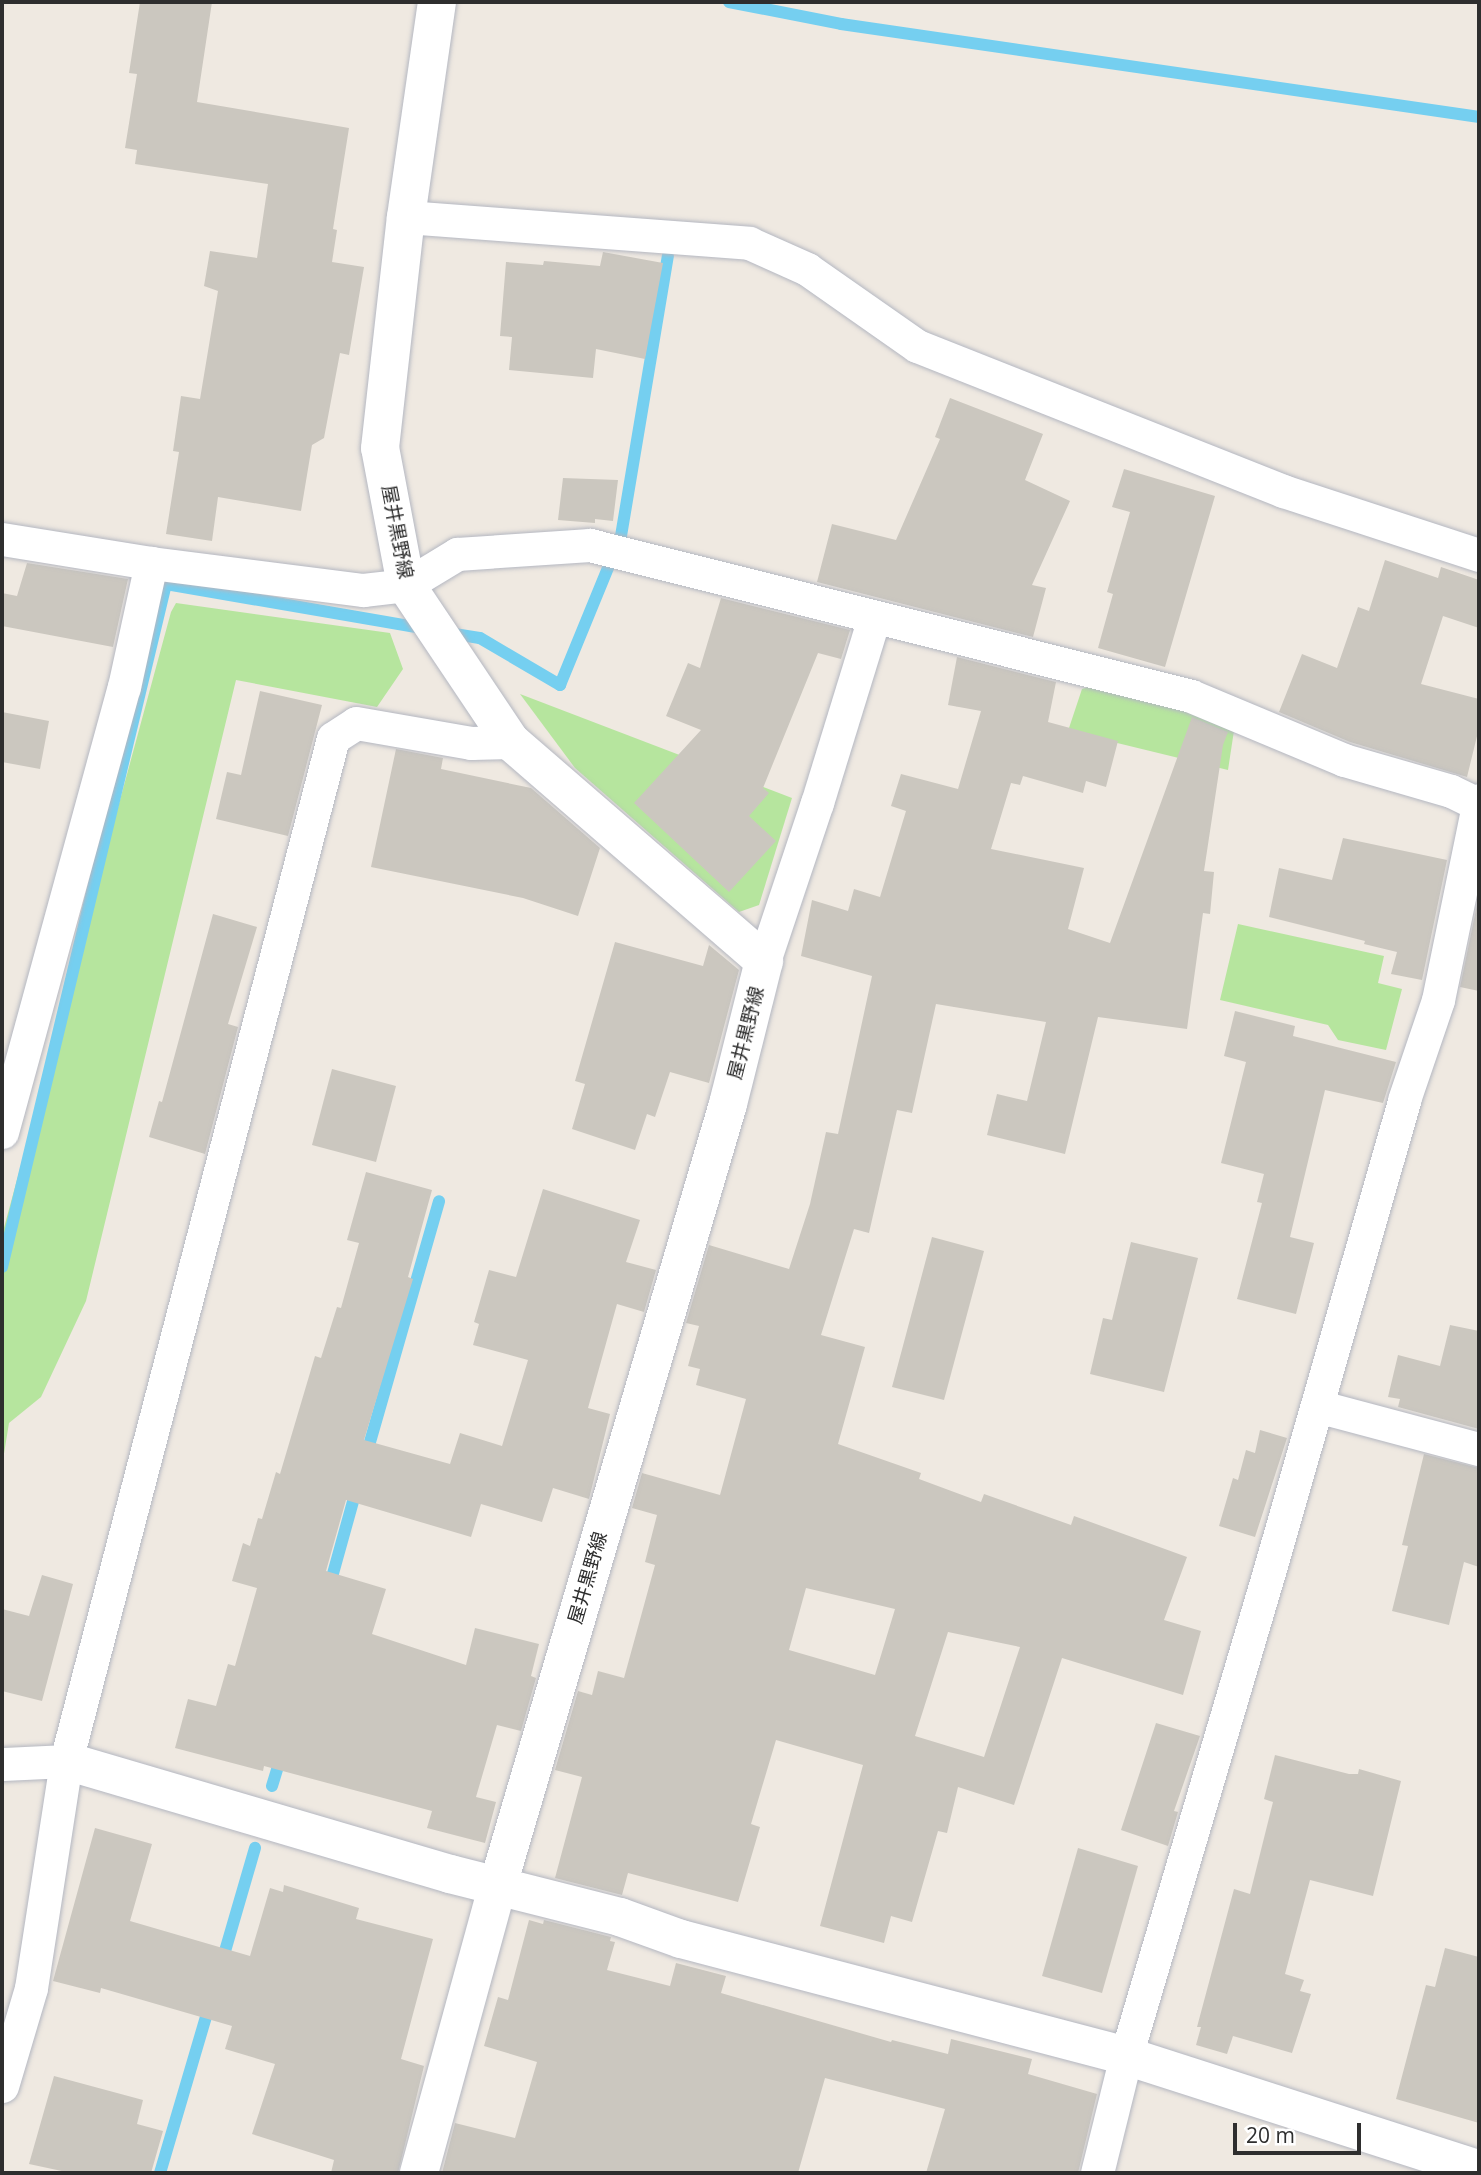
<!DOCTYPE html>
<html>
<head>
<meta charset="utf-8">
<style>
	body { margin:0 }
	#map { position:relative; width:1481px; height:2175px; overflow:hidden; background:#efe9e1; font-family:"Open Sans","Noto Sans JP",sans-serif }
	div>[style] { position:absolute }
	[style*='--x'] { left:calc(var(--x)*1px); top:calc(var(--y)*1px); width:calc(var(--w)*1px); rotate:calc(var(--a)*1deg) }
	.green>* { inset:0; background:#b6e59e }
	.stream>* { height:12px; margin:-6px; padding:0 6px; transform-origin:6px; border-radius:6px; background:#75cff0 }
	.building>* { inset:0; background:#cbc7bf }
	.roads { filter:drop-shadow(0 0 2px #b4b7c1) drop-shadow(0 0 2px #b4b7c1) }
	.street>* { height:33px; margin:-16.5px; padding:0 16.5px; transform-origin:16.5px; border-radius:16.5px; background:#fff }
	.secondary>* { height:38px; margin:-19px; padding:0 19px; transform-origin:19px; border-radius:19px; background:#fff }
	span { translate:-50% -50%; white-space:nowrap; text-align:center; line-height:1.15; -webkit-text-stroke:6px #fff; paint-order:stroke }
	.street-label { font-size:19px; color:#2e2e2e }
	.frame { position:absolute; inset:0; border:4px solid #2e2e2e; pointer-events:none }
	.scale { position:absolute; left:1233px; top:2123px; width:128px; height:32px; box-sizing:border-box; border:4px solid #2e2e2e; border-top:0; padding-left:9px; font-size:21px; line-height:24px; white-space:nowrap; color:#2e2e2e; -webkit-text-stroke:5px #fff; paint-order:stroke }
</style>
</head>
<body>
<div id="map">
	<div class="green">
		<div style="clip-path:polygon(176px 603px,390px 633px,403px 669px,377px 707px,236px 680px,86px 1301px,41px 1397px,9px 1423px,2px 1466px,2px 1235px,171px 612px)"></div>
		<div style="clip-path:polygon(1095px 685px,1235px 724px,1228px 770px,1068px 731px,1082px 689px)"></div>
		<div style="clip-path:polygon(520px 694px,792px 798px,759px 905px,739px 912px,575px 768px)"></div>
		<div style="clip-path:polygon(1238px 924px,1384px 956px,1378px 983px,1402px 989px,1386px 1050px,1338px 1040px,1328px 1025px,1220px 1000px)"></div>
	</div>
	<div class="stream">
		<div style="--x:729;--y:2;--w:114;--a:11.1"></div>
		<div style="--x:841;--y:24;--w:645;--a:8.29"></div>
		<div style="--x:448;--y:633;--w:32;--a:9"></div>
		<div style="--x:480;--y:638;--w:93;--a:30.4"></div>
		<div style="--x:560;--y:685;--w:161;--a:-67.7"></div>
		<div style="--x:621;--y:536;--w:284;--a:-80.5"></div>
		<div style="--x:2;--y:1267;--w:702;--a:-76.5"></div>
		<div style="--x:166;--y:584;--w:264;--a:9.8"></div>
		<div style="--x:366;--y:1456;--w:265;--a:-74"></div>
		<div style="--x:329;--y:1588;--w:105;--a:-74.5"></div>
		<div style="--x:272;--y:1786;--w:34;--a:-73"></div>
		<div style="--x:221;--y:1965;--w:122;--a:-73.8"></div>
		<div style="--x:160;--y:2173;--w:177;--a:-73.6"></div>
	</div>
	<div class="building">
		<div style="clip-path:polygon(140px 2px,212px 2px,197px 102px,349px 128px,333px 229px,337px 230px,332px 262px,364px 267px,349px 355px,340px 353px,324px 438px,312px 445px,301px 511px,218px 497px,212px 541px,166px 534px,179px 452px,173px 451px,181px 396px,200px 399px,218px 291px,204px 286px,210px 251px,257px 258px,268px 184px,135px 164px,137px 150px,125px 148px,137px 74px,129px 73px)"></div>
		<div style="clip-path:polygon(603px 252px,663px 263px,645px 359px,596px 349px,593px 378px,509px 370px,512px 337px,500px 336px,506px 262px,543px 265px,544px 261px,600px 266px)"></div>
		<div style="clip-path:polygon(950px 398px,1043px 434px,1025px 480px,1070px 501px,1032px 585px,1046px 588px,1033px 637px,817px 582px,832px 524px,896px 540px,940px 439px,935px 437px)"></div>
		<div style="clip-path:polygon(1124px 469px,1215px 496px,1165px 667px,1098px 648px,1113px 594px,1107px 592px,1130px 512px,1112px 507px)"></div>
		<div style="clip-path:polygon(563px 478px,618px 480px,613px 521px,595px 519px,595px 523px,558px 520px)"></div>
		<div style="clip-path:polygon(1385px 560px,1438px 578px,1441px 567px,1479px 580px,1479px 628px,1443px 616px,1421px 684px,1479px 699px,1479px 728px,1467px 777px,1350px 742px,1279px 712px,1302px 654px,1337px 668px,1358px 607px,1369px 611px)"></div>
		<div style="clip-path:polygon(27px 563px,128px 579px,113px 647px,2px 626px,2px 593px,17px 596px)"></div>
		<div style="clip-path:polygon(721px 598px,850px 630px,841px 659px,818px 653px,763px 788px,769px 793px,749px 816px,776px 841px,729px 892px,634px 803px,701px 730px,666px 716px,688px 663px,700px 668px)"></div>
		<div style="clip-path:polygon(evenodd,957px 657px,1056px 682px,1048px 722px,1118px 741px,1106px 787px,1086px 781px,1083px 793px,1023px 776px,1020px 785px,1011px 783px,991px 849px,1084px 868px,1068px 929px,1110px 943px,1192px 717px,1228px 732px,1223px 745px,1204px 871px,1214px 872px,1210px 914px,1203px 913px,1187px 1029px,1098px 1017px,1065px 1154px,987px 1135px,997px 1094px,1027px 1101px,1046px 1022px,936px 1004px,912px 1113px,897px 1110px,869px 1233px,854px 1229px,821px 1335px,865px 1347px,838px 1444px,921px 1473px,919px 1479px,981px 1502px,984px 1494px,1071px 1525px,1074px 1516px,1187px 1557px,1164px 1620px,1201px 1631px,1183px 1695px,1062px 1658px,1014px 1805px,958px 1787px,947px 1833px,938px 1831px,912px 1922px,891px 1916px,884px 1943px,820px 1926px,863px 1765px,776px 1740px,751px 1824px,760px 1827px,738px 1902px,628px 1873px,622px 1895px,555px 1878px,582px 1777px,555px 1770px,578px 1691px,592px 1695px,598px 1671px,624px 1678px,655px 1565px,645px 1562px,657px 1515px,632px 1508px,642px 1473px,720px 1495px,746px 1399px,696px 1385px,700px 1369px,688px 1366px,699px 1326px,686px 1323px,709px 1245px,789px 1269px,810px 1204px,826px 1132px,838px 1134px,872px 976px,801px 956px,812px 900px,848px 911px,854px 889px,880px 897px,906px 811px,891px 806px,901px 774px,958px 789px,981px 711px,948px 705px,957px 657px,806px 1588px,895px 1609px,875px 1675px,789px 1650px,806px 1588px,957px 657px,948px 1632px,1020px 1647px,984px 1757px,915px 1736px,948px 1632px)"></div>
		<div style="clip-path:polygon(260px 691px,322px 705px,288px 836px,216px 819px,227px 772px,241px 775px)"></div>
		<div style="clip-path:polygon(2px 712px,49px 721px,40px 769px,2px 762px)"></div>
		<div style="clip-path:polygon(396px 749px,443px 758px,441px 769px,531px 788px,600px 848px,578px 916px,523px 898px,371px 867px)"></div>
		<div style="clip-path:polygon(1343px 838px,1447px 860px,1422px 980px,1391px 974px,1397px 952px,1364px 944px,1365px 941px,1269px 917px,1279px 868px,1332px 880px)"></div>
		<div style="clip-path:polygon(1479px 895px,1479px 991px,1460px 987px)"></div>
		<div style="clip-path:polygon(213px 914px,257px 927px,228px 1024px,238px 1027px,205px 1154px,149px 1137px,159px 1101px,162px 1102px)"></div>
		<div style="clip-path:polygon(615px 942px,703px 966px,709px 945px,739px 970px,709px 1083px,670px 1072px,655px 1117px,647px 1114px,635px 1150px,572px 1129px,585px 1084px,575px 1081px)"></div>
		<div style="clip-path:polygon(1235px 1011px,1295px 1026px,1293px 1036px,1396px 1062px,1383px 1103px,1325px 1090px,1290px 1237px,1314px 1243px,1296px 1314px,1237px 1299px,1262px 1203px,1257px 1202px,1264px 1174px,1221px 1163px,1246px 1062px,1224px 1056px)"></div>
		<div style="clip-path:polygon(332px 1069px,396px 1086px,376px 1162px,312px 1145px)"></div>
		<div style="clip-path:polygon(366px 1172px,432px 1190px,408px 1277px,413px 1279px,364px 1440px,450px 1464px,460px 1433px,502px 1446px,528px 1360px,473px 1345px,479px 1324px,474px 1322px,489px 1270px,516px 1277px,543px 1189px,640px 1220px,626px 1262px,656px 1270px,644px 1312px,617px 1304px,588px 1408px,610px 1414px,589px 1499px,553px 1488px,542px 1522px,481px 1504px,471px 1537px,346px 1500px,326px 1571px,386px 1589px,372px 1634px,466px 1665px,475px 1628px,539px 1644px,531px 1676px,536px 1678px,521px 1731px,497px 1725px,476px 1797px,496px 1802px,485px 1843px,427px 1828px,432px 1811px,264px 1766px,263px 1771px,175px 1748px,188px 1699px,216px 1706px,228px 1664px,235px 1666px,257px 1588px,232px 1581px,243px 1543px,250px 1546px,258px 1518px,262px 1519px,276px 1472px,280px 1474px,315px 1356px,321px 1358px,337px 1307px,341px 1308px,359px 1243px,347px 1240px)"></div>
		<div style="clip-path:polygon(932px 1237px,984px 1251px,944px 1400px,892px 1387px)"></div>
		<div style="clip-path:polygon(1131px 1242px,1198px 1258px,1164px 1392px,1090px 1374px,1103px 1318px,1112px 1320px)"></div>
		<div style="clip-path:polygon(1450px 1325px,1479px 1331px,1479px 1429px,1398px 1407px,1400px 1399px,1388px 1397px,1398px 1355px,1440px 1366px)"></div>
		<div style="clip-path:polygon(1260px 1430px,1287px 1438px,1255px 1537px,1219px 1526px,1233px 1478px,1238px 1480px,1246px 1450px,1255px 1453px)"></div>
		<div style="clip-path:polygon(1424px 1454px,1479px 1468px,1479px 1567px,1464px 1562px,1449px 1625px,1392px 1611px,1408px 1546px,1402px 1545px)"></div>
		<div style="clip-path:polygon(42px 1575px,73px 1584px,42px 1701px,2px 1691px,2px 1609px,29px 1616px)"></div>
		<div style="clip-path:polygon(1156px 1723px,1200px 1736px,1174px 1811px,1178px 1812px,1168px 1846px,1121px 1830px)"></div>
		<div style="clip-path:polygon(1275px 1755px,1349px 1774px,1358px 1774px,1359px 1769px,1401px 1781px,1373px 1896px,1310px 1880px,1285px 1974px,1304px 1980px,1300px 1991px,1311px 1994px,1292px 2053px,1233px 2036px,1227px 2054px,1196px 2045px,1201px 2027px,1197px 2027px,1234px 1889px,1250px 1894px,1273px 1802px,1264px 1799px)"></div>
		<div style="clip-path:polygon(95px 1828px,152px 1844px,130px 1921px,250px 1956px,270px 1888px,283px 1892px,284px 1885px,359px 1908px,356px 1919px,433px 1939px,401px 2059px,424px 2066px,398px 2173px,331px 2173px,334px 2160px,252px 2134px,275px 2064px,225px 2049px,232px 2026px,101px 1988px,100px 1993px,53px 1981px)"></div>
		<div style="clip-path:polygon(1078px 1848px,1138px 1866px,1102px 1993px,1042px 1976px)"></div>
		<div style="clip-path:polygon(529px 1920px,543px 1924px,544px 1920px,611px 1937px,610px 1941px,615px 1942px,607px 1970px,670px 1986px,676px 1963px,726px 1976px,721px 1993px,891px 2042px,892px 2040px,948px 2054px,951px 2039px,1032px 2059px,1028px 2074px,1097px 2094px,1078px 2173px,926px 2173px,945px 2109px,825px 2078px,798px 2173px,442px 2173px,455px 2123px,515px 2138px,537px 2062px,484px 2046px,498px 1997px,508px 2000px)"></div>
		<div style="clip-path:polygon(1445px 1948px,1479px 1957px,1479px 2123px,1396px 2099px,1426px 1985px,1435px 1987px)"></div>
		<div style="clip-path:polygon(54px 2076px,143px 2100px,137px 2124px,163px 2131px,151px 2173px,71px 2173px,29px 2164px)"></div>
	</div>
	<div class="roads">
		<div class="street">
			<div style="--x:406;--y:217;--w:344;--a:4.3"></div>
			<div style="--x:749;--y:243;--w:64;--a:24.1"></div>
			<div style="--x:807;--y:269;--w:134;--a:35"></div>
			<div style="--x:917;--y:346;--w:394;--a:21.6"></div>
			<div style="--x:1283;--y:491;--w:206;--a:18.1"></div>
			<div style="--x:2;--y:539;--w:151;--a:9.2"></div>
			<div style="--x:151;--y:563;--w:214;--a:7.3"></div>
			<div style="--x:363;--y:590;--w:43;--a:-6.6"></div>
			<div style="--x:406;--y:585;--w:60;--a:-31.3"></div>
			<div style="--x:457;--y:554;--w:133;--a:-3.9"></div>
			<div style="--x:590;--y:545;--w:620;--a:14.1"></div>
			<div style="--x:1191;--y:696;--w:166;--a:22.7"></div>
			<div style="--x:1344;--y:760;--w:111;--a:16.2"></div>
			<div style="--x:1451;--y:791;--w:30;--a:26"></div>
			<div style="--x:764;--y:961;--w:167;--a:-71.5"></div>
			<div style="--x:817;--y:803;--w:194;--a:-72.9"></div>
			<div style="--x:2;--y:1132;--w:461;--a:-74.7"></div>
			<div style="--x:124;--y:687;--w:127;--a:-77.7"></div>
			<div style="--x:1317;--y:1406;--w:168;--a:14.9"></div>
			<div style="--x:2;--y:1764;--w:64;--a:-2.7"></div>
			<div style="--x:2;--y:2086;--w:102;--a:-73.5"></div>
			<div style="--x:31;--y:1988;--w:230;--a:-81.2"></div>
			<div style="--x:66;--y:1761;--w:1057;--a:-75.37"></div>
			<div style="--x:333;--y:738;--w:27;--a:-33"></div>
			<div style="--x:356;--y:723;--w:117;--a:9.9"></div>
			<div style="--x:471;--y:743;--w:40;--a:-1.4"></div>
			<div style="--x:1097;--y:2173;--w:121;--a:-76.1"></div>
			<div style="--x:1126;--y:2056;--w:505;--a:-73.54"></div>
			<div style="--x:1269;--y:1572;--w:491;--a:-74"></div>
			<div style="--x:1404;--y:1100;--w:106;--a:-71.2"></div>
			<div style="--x:1438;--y:1000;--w:204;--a:-78.4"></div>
		</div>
		<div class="secondary">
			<div style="--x:66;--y:1761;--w:400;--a:16.4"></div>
			<div style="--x:450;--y:1874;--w:175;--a:14.2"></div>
			<div style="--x:620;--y:1917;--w:65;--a:19.8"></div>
			<div style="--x:681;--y:1939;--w:460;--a:14.7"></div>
			<div style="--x:1126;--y:2056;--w:371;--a:17.8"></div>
			<div style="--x:419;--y:2173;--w:299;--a:-74.7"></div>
			<div style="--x:498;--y:1885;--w:814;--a:-73.59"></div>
			<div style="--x:728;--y:1104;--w:147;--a:-75.9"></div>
			<div style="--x:764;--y:961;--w:335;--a:-139.1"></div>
			<div style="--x:511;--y:742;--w:189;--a:-123.8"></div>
			<div style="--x:406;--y:585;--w:139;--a:-100.7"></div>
			<div style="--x:380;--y:448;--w:232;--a:-83.6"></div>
			<div style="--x:406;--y:217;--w:217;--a:-81.8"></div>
		</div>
	</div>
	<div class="street-label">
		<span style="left:397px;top:532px;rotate:79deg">屋井黒野線</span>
		<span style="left:746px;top:1033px;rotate:-76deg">屋井黒野線</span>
		<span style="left:588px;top:1578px;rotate:-74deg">屋井黒野線</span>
	</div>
	<div class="frame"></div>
	<div class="scale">20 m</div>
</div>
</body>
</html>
